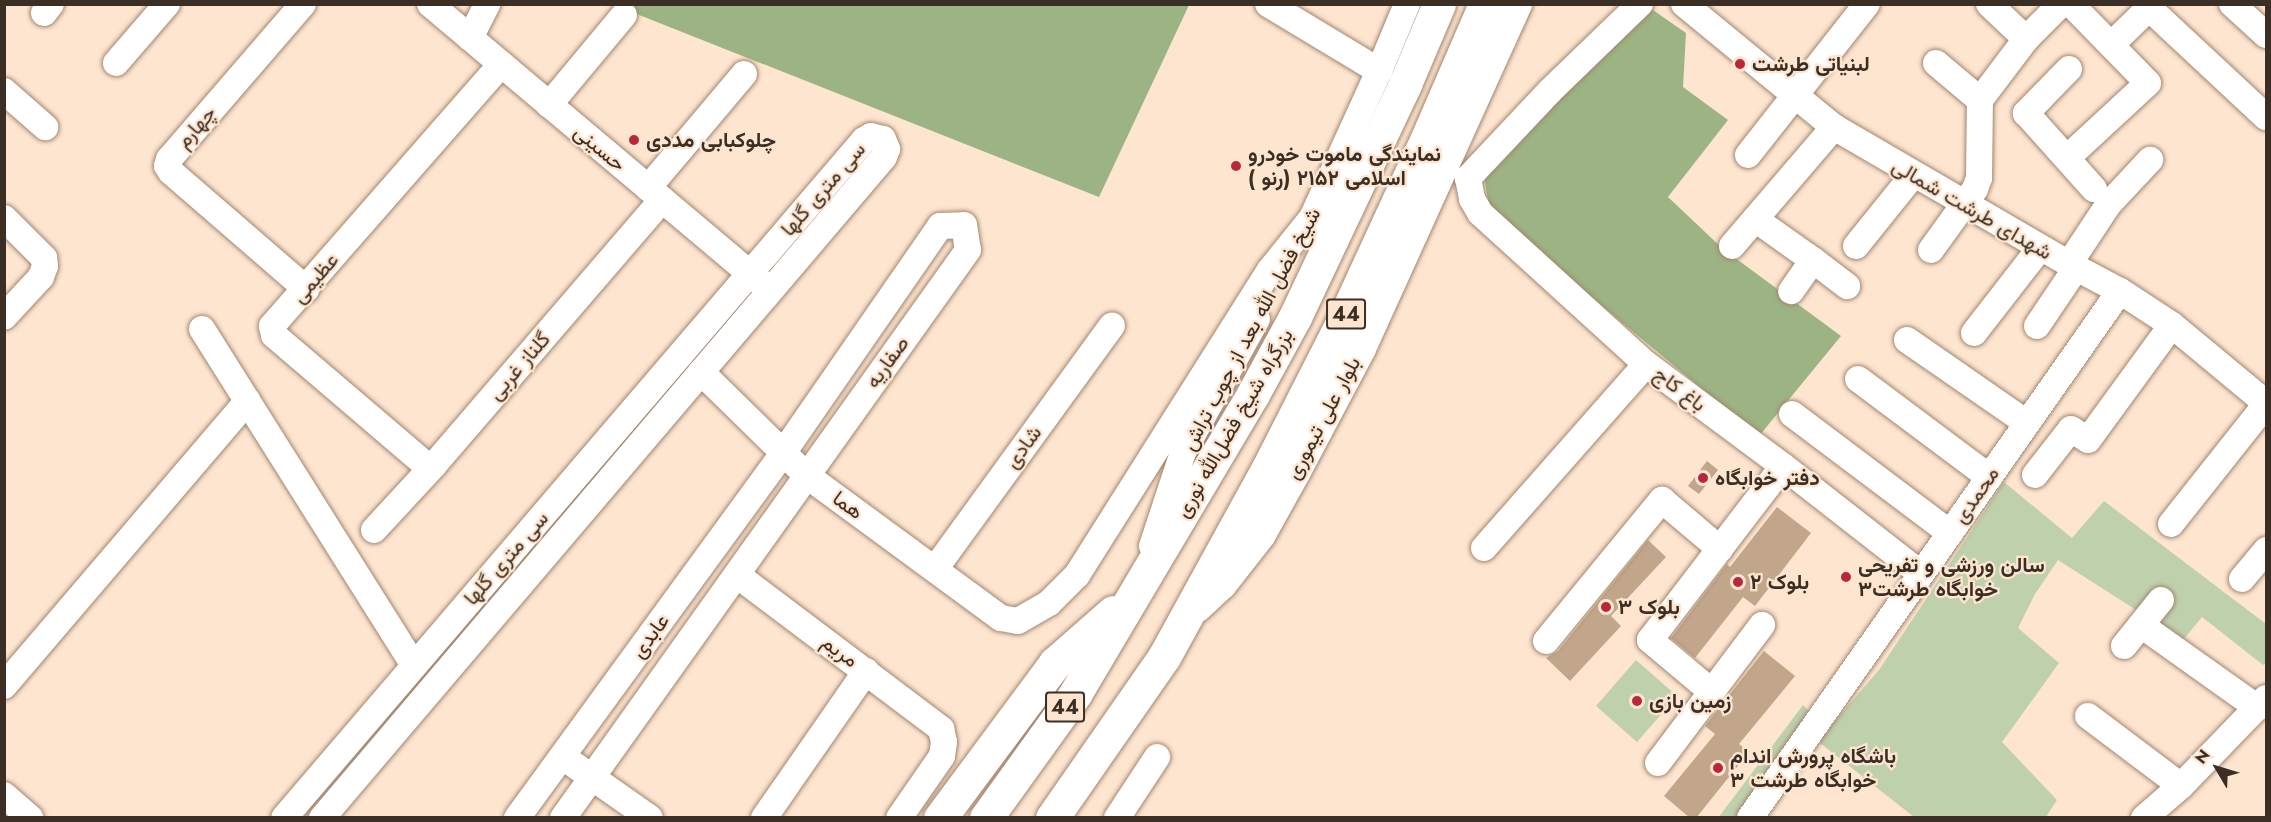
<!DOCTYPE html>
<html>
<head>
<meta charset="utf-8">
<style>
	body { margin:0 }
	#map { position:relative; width:2271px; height:822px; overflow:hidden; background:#fee5d0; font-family:Jost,Vazirmatn,sans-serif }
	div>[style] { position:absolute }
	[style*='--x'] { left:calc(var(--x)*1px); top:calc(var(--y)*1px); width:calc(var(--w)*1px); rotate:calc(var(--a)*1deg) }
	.green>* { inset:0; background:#bfd0ad }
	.forest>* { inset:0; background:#9cb483 }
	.building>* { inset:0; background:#c1a68b }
	.roads { filter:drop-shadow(0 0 2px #a2866e) drop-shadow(0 0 2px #a2866e) }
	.minor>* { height:26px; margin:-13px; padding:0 13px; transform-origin:13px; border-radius:13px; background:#fff }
	.major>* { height:32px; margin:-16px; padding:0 16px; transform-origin:16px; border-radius:16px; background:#fff }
	.highway>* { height:33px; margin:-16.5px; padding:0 16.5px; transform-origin:16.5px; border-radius:16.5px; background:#fff }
	.dots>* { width:16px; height:16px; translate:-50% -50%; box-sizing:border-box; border:3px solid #fee5d0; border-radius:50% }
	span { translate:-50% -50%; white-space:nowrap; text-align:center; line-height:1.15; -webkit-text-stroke:4.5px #fee5d0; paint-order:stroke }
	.shield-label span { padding:2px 4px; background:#fee5d0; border:2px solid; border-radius:4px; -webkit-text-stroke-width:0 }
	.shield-label { font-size:20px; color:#3b2f25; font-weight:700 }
	.poi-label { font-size:21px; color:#3b2f25; font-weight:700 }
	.left { translate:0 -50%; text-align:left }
	.street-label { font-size:21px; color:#3b2f25 }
	.frame { position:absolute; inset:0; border:6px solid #3b2f25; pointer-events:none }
	.north { position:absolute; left:2187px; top:738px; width:60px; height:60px; -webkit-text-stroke:4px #fee5d0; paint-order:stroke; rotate:308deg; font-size:16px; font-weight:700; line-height:24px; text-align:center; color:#3b2f25 }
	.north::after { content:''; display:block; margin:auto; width:21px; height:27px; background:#3b2f25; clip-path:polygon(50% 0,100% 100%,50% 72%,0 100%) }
</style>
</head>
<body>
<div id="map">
	<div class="green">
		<div style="clip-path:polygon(2004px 482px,2072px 538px,2104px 501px,2266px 624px,2266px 663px,2263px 665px,2202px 617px,2183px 640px,2058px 560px,2035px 594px,2018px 628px,2059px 663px,2002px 742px,2057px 800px,2046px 817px,1914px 817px,1815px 739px,1742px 817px,1718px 818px,1803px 705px,1827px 730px,1879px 670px)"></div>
		<div style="clip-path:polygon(1636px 660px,1677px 696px,1637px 742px,1596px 706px)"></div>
	</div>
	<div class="forest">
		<div style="clip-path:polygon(614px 5px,1189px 5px,1099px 197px)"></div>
		<div style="clip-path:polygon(1650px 8px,1686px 33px,1683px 87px,1728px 120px,1668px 197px,1723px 249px,1841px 336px,1759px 436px,1490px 213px,1484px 175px)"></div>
	</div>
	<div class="building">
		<div style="clip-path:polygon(1707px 461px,1718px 470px,1699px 494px,1688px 486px)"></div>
		<div style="clip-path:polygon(1777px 507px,1811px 533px,1755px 606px,1743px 597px,1695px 658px,1671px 638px,1727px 564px,1730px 567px)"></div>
		<div style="clip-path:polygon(1648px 540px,1666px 557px,1611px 616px,1621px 626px,1570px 681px,1546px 658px,1558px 651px)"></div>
		<div style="clip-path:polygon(1764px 651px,1795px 676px,1739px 744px,1749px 752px,1696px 818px,1690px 818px,1664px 796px,1715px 734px,1705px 726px)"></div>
	</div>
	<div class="roads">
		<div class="minor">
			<div style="--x:303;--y:4;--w:205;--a:130.8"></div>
			<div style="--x:169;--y:159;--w:7;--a:106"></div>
			<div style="--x:167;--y:166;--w:7;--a:56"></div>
			<div style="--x:171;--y:172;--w:179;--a:40.9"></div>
			<div style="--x:430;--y:4;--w:435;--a:40.1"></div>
			<div style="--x:1268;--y:4;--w:130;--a:31.1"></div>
			<div style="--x:1640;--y:4;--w:125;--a:136"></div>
			<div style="--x:1550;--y:91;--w:120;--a:133.3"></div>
			<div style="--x:1468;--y:178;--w:21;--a:79"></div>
			<div style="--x:1472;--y:199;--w:16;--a:60"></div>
			<div style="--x:1480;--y:213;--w:224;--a:42.3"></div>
			<div style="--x:1646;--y:364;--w:171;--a:36.7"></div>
			<div style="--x:1783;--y:466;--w:175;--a:38"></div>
			<div style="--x:1684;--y:4;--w:194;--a:39.4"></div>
			<div style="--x:1834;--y:127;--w:272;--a:30.2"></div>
			<div style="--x:2069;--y:264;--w:58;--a:27.9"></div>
			<div style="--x:2120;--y:291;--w:62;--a:33.2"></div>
			<div style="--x:2172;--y:325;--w:122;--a:39.7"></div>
			<div style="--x:1989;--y:4;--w:51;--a:43.4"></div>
			<div style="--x:2232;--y:4;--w:46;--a:42.4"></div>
			<div style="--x:44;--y:13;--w:11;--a:-52"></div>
			<div style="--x:470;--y:38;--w:38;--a:-63"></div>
			<div style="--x:2112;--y:44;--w:52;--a:-44.2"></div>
			<div style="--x:2149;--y:8;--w:160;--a:43"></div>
			<div style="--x:116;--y:63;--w:78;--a:-49.2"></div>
			<div style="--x:1936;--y:63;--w:57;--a:40.1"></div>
			<div style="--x:2069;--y:69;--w:62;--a:134.3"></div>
			<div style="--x:2026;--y:113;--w:102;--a:48.2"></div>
			<div style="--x:4;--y:91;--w:55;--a:41.3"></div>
			<div style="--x:549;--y:105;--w:117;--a:-50.2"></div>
			<div style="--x:1748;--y:155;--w:192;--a:-51.8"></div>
			<div style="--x:2067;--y:158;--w:110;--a:-42.8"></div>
			<div style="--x:2148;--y:83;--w:110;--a:-134.3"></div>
			<div style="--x:648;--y:188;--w:149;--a:-49.9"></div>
			<div style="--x:4;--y:218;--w:57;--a:45"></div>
			<div style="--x:44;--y:258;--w:8;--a:83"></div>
			<div style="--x:45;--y:266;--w:12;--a:110"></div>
			<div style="--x:41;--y:277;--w:54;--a:132.8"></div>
			<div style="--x:1755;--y:219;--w:71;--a:35.3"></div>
			<div style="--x:1813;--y:260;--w:38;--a:125"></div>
			<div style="--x:1307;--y:229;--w:174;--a:-65.5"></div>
			<div style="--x:1379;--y:71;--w:73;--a:-67.3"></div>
			<div style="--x:1732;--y:246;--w:157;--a:-49.4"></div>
			<div style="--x:1856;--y:246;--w:91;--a:-51.2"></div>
			<div style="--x:1931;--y:250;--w:75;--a:-54.2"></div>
			<div style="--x:1975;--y:189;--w:12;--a:-70"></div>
			<div style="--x:1979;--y:178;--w:78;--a:-89.3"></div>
			<div style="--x:1980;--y:100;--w:76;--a:-53"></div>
			<div style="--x:2026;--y:39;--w:49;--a:-45"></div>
			<div style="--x:1813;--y:260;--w:43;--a:37.4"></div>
			<div style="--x:2069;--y:264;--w:71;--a:-56.5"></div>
			<div style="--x:2108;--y:205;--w:62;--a:-47"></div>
			<div style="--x:2037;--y:326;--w:70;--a:-56.1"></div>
			<div style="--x:202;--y:329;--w:397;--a:57.8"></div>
			<div style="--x:1974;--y:333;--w:108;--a:-52.2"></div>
			<div style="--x:1907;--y:340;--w:146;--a:34.7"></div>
			<div style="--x:701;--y:372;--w:147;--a:44.4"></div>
			<div style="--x:806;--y:475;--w:242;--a:36.3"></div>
			<div style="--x:1001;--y:618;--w:17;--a:10"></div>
			<div style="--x:1018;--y:621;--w:36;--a:-30"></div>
			<div style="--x:1049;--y:603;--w:40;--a:-45"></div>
			<div style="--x:1077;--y:575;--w:361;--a:-57.7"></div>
			<div style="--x:1270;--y:270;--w:72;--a:-51.2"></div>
			<div style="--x:1858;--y:379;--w:164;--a:36.8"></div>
			<div style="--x:1792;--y:414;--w:198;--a:37"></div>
			<div style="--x:434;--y:465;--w:8;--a:180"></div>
			<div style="--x:426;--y:465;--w:200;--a:-139.5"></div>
			<div style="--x:274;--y:335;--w:9;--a:-103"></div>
			<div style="--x:272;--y:326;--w:348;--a:-48.8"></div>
			<div style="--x:2035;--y:475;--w:58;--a:-52"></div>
			<div style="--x:2071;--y:429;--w:20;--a:33"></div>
			<div style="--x:2088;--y:440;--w:142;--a:-53.9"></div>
			<div style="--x:2171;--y:524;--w:153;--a:-51.6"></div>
			<div style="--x:374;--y:530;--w:88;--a:-47.3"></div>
			<div style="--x:434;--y:465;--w:350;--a:-49.3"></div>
			<div style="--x:1152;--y:546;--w:99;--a:-71.7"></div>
			<div style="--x:1183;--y:452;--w:152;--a:-60.9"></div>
			<div style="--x:1484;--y:548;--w:245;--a:-48.6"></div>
			<div style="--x:935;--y:569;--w:301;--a:-54"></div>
			<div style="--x:737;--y:575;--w:256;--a:37"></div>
			<div style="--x:941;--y:729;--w:13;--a:77"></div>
			<div style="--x:944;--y:742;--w:14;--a:98"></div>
			<div style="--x:942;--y:756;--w:75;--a:124.7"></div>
			<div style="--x:2242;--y:579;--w:38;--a:-50"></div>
			<div style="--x:2141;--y:625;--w:143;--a:35.4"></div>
			<div style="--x:1546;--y:641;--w:183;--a:-50.6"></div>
			<div style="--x:1662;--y:500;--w:76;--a:40.2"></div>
			<div style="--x:2124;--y:646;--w:59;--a:-51.2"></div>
			<div style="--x:4;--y:686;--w:375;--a:-49.5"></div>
			<div style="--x:1712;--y:692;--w:81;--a:-140"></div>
			<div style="--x:1650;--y:640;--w:219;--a:-52.6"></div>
			<div style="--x:2088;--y:716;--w:116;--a:37"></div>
			<div style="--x:563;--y:757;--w:106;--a:35"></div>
			<div style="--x:1658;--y:763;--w:173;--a:-53"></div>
			<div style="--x:4;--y:795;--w:35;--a:41"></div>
			<div style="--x:284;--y:818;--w:892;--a:-49.45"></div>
			<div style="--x:864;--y:140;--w:8;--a:-30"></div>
			<div style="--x:871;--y:136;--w:12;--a:14"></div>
			<div style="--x:883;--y:139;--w:11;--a:68"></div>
			<div style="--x:887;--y:149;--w:9;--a:111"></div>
			<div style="--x:884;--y:157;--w:868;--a:130.37"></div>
			<div style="--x:517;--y:818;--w:452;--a:-53.9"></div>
			<div style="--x:783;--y:453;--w:276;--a:-55.3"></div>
			<div style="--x:940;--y:226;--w:24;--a:-2"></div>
			<div style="--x:964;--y:225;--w:25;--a:81"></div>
			<div style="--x:968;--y:250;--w:698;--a:125.49"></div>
			<div style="--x:764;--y:818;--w:179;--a:-55.2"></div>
			<div style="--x:1117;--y:818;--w:73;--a:-56.7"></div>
			<div style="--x:1750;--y:818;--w:644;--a:-54.93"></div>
			<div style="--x:2144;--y:818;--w:49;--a:-40.9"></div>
			<div style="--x:2181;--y:786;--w:122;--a:-46"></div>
		</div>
		<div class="major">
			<div style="--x:1197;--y:606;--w:33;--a:-43"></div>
			<div style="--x:1221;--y:584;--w:63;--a:-52"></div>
			<div style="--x:1260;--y:534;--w:72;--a:-60.9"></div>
			<div style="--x:1295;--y:471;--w:139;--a:-62.1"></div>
			<div style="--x:1360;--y:348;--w:378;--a:-65.6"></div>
		</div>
		<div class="highway">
			<div style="--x:940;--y:818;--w:193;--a:-53.4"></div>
			<div style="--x:1055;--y:663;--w:77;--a:-41.3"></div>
			<div style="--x:986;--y:818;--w:153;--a:-54.3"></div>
			<div style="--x:1075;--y:694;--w:349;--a:-59.3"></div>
			<div style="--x:1253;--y:394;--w:88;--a:-61.4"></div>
			<div style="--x:1295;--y:317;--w:258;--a:-64.7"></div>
			<div style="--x:1405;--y:84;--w:87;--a:-67"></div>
			<div style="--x:1052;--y:818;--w:196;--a:-55.2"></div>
			<div style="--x:1164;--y:657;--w:216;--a:-61.2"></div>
			<div style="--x:1268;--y:468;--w:161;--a:-63"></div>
			<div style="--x:1341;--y:325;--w:216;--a:-65.3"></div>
			<div style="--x:1431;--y:129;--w:136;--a:-66.6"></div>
		</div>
	</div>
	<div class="dots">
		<div style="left:1740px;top:64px;background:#b8273c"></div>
		<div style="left:634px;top:140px;background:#b8273c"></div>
		<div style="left:1236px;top:166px;background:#b8273c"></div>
		<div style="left:1703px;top:478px;background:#b8273c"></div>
		<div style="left:1846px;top:577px;background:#b8273c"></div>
		<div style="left:1738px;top:582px;background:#b8273c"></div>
		<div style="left:1606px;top:607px;background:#b8273c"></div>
		<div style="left:1637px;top:701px;background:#b8273c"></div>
		<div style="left:1718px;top:768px;background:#b8273c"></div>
	</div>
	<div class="shield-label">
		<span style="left:1346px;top:314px">44</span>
		<span style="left:1065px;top:707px">44</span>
	</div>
	<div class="poi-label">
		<span class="left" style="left:1752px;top:64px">لبنیاتی طرشت</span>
		<span class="left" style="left:646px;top:140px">چلوکبابی مددی</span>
		<span class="left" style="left:1248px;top:166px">نمایندگی ماموت خودرو<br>( رنو) اسلامی ۲۱۵۲</span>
		<span class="left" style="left:1715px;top:478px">دفتر خوابگاه</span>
		<span class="left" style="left:1858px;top:577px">سالن ورزشی و تفریحی<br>خوابگاه طرشت۳</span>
		<span class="left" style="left:1750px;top:582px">بلوک ۲</span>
		<span class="left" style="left:1618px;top:607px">بلوک ۳</span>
		<span class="left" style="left:1649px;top:701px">زمین بازی</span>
		<span class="left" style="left:1730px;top:768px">باشگاه پرورش اندام<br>خوابگاه طرشت ۳</span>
	</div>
	<div class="street-label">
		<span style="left:196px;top:127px;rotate:-49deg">چهارم</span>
		<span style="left:600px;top:148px;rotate:40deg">حسینی</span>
		<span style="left:823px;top:189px;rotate:-49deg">سی متری گلها</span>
		<span style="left:1972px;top:209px;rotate:30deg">شهدای طرشت شمالی</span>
		<span style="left:315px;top:278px;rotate:-49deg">عظیمی</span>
		<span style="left:1251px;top:329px;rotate:-62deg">شیخ فضل الله بعد از چوب تراش</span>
		<span style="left:887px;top:362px;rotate:-54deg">صفاریه</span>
		<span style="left:519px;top:366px;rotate:-49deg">گلناز غربی</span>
		<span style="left:1680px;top:389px;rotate:37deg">باغ کاج</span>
		<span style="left:1323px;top:418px;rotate:-62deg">بلوار علی تیموری</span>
		<span style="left:1234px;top:423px;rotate:-60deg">بزرگراه شیخ فضل‌الله نوری</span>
		<span style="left:1023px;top:447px;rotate:-54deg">شادی</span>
		<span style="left:1976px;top:495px;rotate:-55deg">محمدی</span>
		<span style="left:848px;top:505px;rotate:36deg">هما</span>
		<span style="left:506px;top:558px;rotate:-49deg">سی متری گلها</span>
		<span style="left:650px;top:636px;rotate:-54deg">عابدی</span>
		<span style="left:840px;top:651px;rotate:36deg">مریم</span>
	</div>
	<div class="frame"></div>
	<div class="north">N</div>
</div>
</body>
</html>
